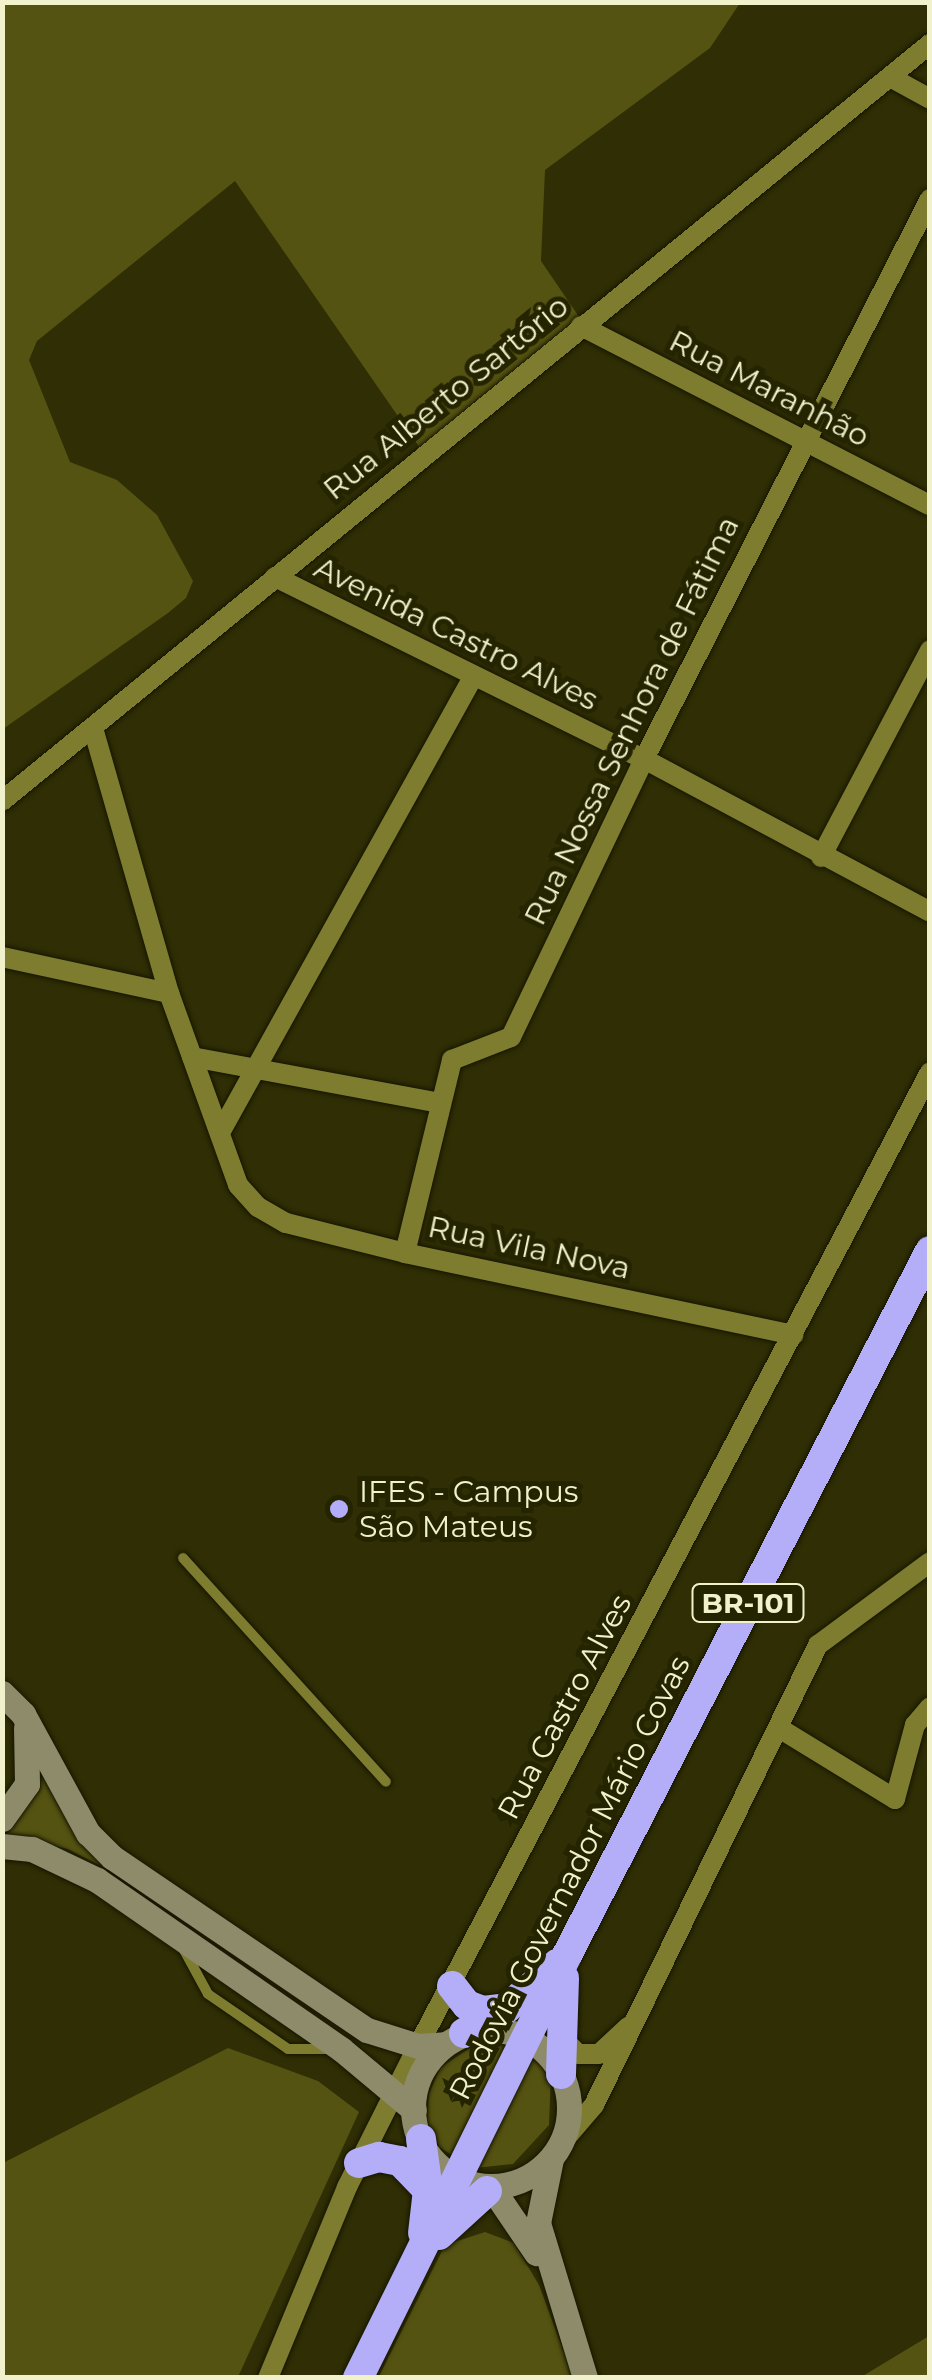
<!DOCTYPE html>
<html>
<head>
<meta charset="utf-8">
<style>
	body { margin:0 }
	#map { position:relative; width:932px; height:2380px; overflow:hidden; background:#2f2e04; font-family:Montserrat,sans-serif }
	div>[style] { position:absolute }
	[style*='--x'] { left:calc(var(--x)*1px); top:calc(var(--y)*1px); width:calc(var(--w)*1px); rotate:calc(var(--a)*1deg) }
	.green>* { inset:0; background:#555311 }
	.roads { filter:drop-shadow(0 0 2px #161501) drop-shadow(0 0 2px #161501) }
	.lane>* { height:10px; margin:-5px; padding:0 5px; transform-origin:5px; border-radius:5px; background:#7e7c2f }
	.street>* { height:20px; margin:-10px; padding:0 10px; transform-origin:10px; border-radius:10px; background:#7e7c2f }
	.secondary>* { height:25px; margin:-12.5px; padding:0 12.5px; transform-origin:12.5px; border-radius:12.5px; background:#8e8b6b }
	.secondary>.ring { margin:-12.5px; padding:0; box-sizing:content-box; background:none; border:25px solid #8e8b6b; border-radius:50% }
	.highway>* { height:30px; margin:-15px; padding:0 15px; transform-origin:15px; border-radius:15px; background:#b3aef7 }
	.dots>* { width:28px; height:28px; translate:-50% -50%; box-sizing:border-box; border:5px solid #252400; border-radius:50% }
	span { translate:-50% -50%; white-space:nowrap; text-align:center; line-height:1.15; -webkit-text-stroke:10px #252400; paint-order:stroke }
	.shield-label span { padding:2px 8px; background:#252400; border:2px solid; border-radius:8px; -webkit-text-stroke-width:0 }
	.shield-label { font-size:28px; color:#f1f1cc; font-weight:700 }
	.street-label { font-size:30px; color:#f1f1cc }
	.poi-label { font-size:30px; color:#f1f1cc }
	.left { translate:0 -50%; text-align:left }
	.frame { position:absolute; inset:0; border:5px solid #f1f1cc; pointer-events:none }
</style>
</head>
<body>
<div id="map">
	<div class="green">
		<div style="clip-path:polygon(3px 3px,740px 3px,710px 48px,545px 170px,541px 261px,586px 327px,429px 461px,235px 181px,37px 341px,29px 360px,70px 462px,117px 480px,157px 515px,193px 581px,186px 598px,168px 613px,3px 729px)"></div>
		<div style="clip-path:polygon(37px 1762px,109px 1870px,68px 1849px,6px 1834px,35px 1793px)"></div>
		<div style="clip-path:polygon(486px 2037px,510px 2040px,452px 2155px,439px 2147px,427px 2123px,429px 2094px,440px 2068px)"></div>
		<div style="clip-path:polygon(228px 2048px,318px 2081px,359px 2112px,238px 2377px,3px 2377px,3px 2163px)"></div>
		<div style="clip-path:polygon(532px 2052px,551px 2073px,549px 2125px,513px 2164px,475px 2168px)"></div>
		<div style="clip-path:polygon(485px 2232px,514px 2243px,539px 2285px,573px 2377px,378px 2378px,445px 2245px)"></div>
		<div style="clip-path:polygon(929px 2336px,929px 2377px,861px 2377px)"></div>
	</div>
	<div class="roads">
		<div class="lane">
			<div style="--x:183;--y:1558;--w:302;--a:47.8"></div>
			<div style="--x:183;--y:1948;--w:52;--a:61.5"></div>
			<div style="--x:208;--y:1994;--w:97;--a:34.5"></div>
			<div style="--x:288;--y:2049;--w:43;--a:0"></div>
		</div>
		<div class="street">
			<div style="--x:892;--y:78;--w:43;--a:28.9"></div>
			<div style="--x:581;--y:326;--w:392;--a:27.2"></div>
			<div style="--x:275;--y:577;--w:411;--a:26.3"></div>
			<div style="--x:644;--y:759;--w:324;--a:28.1"></div>
			<div style="--x:93;--y:728;--w:276;--a:74"></div>
			<div style="--x:169;--y:993;--w:204;--a:70.2"></div>
			<div style="--x:238;--y:1185;--w:30;--a:48"></div>
			<div style="--x:258;--y:1207;--w:32;--a:30"></div>
			<div style="--x:286;--y:1223;--w:123;--a:14.1"></div>
			<div style="--x:405;--y:1253;--w:397;--a:11.9"></div>
			<div style="--x:2;--y:801;--w:1198;--a:-39.21"></div>
			<div style="--x:821;--y:857;--w:234;--a:-62.2"></div>
			<div style="--x:2;--y:957;--w:171;--a:12.2"></div>
			<div style="--x:192;--y:1057;--w:253;--a:10.5"></div>
			<div style="--x:221;--y:1131;--w:517;--a:-60.96"></div>
			<div style="--x:405;--y:1253;--w:199;--a:-76.3"></div>
			<div style="--x:452;--y:1060;--w:63;--a:-21.3"></div>
			<div style="--x:511;--y:1037;--w:308;--a:-64.4"></div>
			<div style="--x:644;--y:759;--w:629;--a:-62.95"></div>
			<div style="--x:779;--y:1728;--w:136;--a:31.5"></div>
			<div style="--x:895;--y:1799;--w:77;--a:-74.9"></div>
			<div style="--x:915;--y:1725;--w:23;--a:-50"></div>
			<div style="--x:560;--y:2036;--w:25;--a:45"></div>
			<div style="--x:578;--y:2054;--w:21;--a:0"></div>
			<div style="--x:599;--y:2054;--w:40;--a:-43"></div>
			<div style="--x:552;--y:2154;--w:65;--a:-49.4"></div>
			<div style="--x:594;--y:2105;--w:512;--a:-64.04"></div>
			<div style="--x:818;--y:1645;--w:139;--a:-36.5"></div>
			<div style="--x:268;--y:2378;--w:207;--a:-67.5"></div>
			<div style="--x:347;--y:2187;--w:158;--a:-63.3"></div>
			<div style="--x:418;--y:2046;--w:1100;--a:-62.27"></div>
		</div>
		<div class="secondary">
			<div style="--x:2;--y:1693;--w:30;--a:45"></div>
			<div style="--x:23;--y:1714;--w:136;--a:61.4"></div>
			<div style="--x:88;--y:1833;--w:34;--a:45"></div>
			<div style="--x:112;--y:1857;--w:308;--a:34.2"></div>
			<div style="--x:367;--y:2030;--w:53;--a:17.4"></div>
			<div style="--x:418;--y:2046;--w:27;--a:-4"></div>
			<div style="--x:2;--y:1819;--w:43;--a:-54.5"></div>
			<div style="--x:27;--y:1784;--w:56;--a:-91"></div>
			<div style="--x:2;--y:1846;--w:30;--a:6"></div>
			<div style="--x:32;--y:1849;--w:72;--a:25.5"></div>
			<div style="--x:97;--y:1880;--w:297;--a:34.7"></div>
			<div style="--x:341;--y:2049;--w:95;--a:39.9"></div>
			<div class="ring" style="left:413px;top:2030px;width:131px;height:131px"></div>
			<div style="--x:551;--y:2159;--w:65;--a:101.5"></div>
			<div style="--x:538;--y:2223;--w:162;--a:73.1"></div>
			<div style="--x:494;--y:2191;--w:75;--a:55.9"></div>
		</div>
		<div class="highway">
			<div style="--x:452;--y:1986;--w:24;--a:52"></div>
			<div style="--x:467;--y:2005;--w:17;--a:21"></div>
			<div style="--x:483;--y:2011;--w:24;--a:-7"></div>
			<div style="--x:464;--y:2033;--w:50;--a:-30.2"></div>
			<div style="--x:507;--y:2008;--w:67;--a:-41.3"></div>
			<div style="--x:561;--y:2074;--w:96;--a:-88.2"></div>
			<div style="--x:421;--y:2139;--w:51;--a:82.2"></div>
			<div style="--x:428;--y:2190;--w:43;--a:96.6"></div>
			<div style="--x:359;--y:2163;--w:21;--a:-17"></div>
			<div style="--x:379;--y:2157;--w:21;--a:11"></div>
			<div style="--x:400;--y:2161;--w:40;--a:46"></div>
			<div style="--x:439;--y:2235;--w:65;--a:-42.5"></div>
			<div style="--x:358;--y:2378;--w:472;--a:-63.7"></div>
			<div style="--x:567;--y:1955;--w:792;--a:-62.72"></div>
		</div>
	</div>
	<div class="dots">
		<div style="left:339px;top:1509px;background:#b3adf9"></div>
	</div>
	<div class="shield-label">
		<span style="left:748px;top:1603px">BR-101</span>
	</div>
	<div class="street-label">
		<span style="left:769px;top:389px;rotate:27deg">Rua Maranhão</span>
		<span style="left:446px;top:398px;rotate:-39deg">Rua Alberto Sartório</span>
		<span style="left:456px;top:634px;rotate:26deg">Avenida Castro Alves</span>
		<span style="left:632px;top:721px;rotate:-64deg">Rua Nossa Senhora de Fátima</span>
		<span style="left:529px;top:1248px;rotate:12deg">Rua Vila Nova</span>
		<span style="left:565px;top:1707px;rotate:-62deg">Rua Castro Alves</span>
		<span style="left:570px;top:1878px;rotate:-63deg">Rodovia Governador Mário Covas</span>
	</div>
	<div class="poi-label">
		<span class="left" style="left:359px;top:1509px">IFES - Campus<br>São Mateus</span>
	</div>
	<div class="frame"></div>
</div>
</body>
</html>
